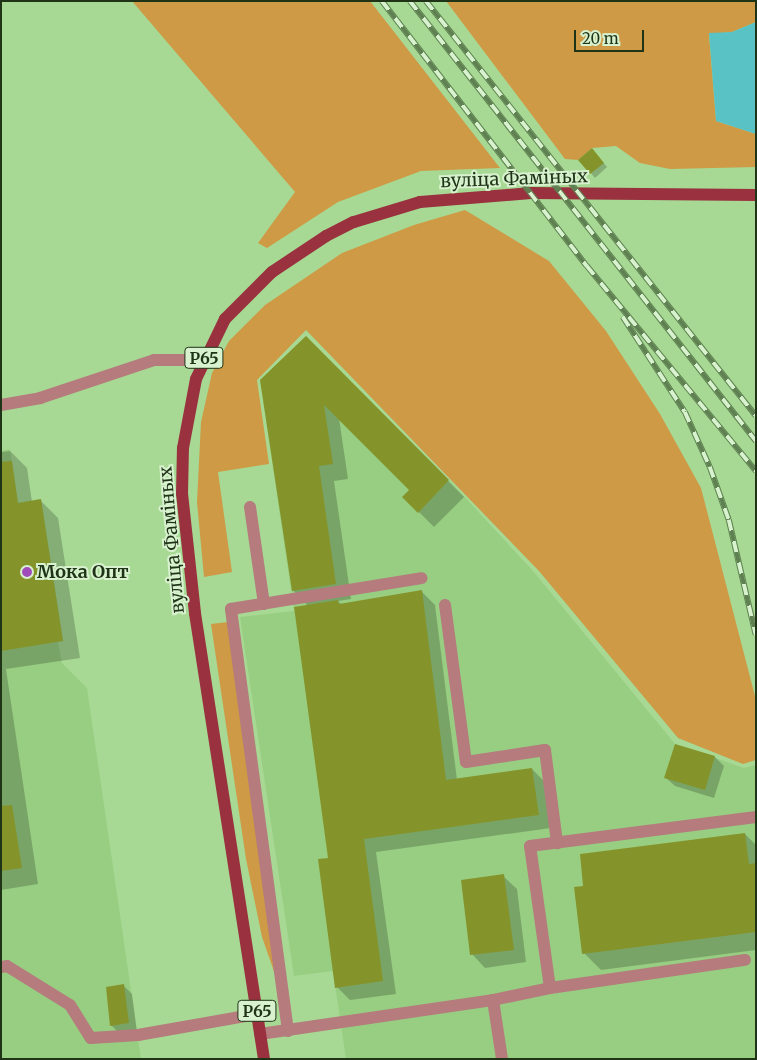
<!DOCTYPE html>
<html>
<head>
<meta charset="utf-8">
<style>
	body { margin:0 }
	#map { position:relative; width:757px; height:1060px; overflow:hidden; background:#a7d994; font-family:Merriweather,serif }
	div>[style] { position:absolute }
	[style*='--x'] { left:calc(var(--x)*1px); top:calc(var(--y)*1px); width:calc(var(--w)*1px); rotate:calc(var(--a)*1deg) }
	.built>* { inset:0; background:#98ce82 }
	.green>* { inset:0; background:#ce9a45 }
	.water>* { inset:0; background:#59c2c5 }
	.shadow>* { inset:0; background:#0003 }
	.building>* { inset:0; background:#85942a }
	.service>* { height:12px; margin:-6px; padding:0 6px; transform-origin:6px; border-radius:6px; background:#b57b7d }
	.primary>* { height:12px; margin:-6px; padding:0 6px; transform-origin:6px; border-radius:6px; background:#99323e }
	.rail>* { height:5.5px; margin-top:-2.75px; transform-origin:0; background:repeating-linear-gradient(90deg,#d8f2cf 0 11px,#5f8152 0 22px); box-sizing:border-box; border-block:1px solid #5f8152 }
	.dots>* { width:14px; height:14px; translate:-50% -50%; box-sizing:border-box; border:2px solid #d8f2cf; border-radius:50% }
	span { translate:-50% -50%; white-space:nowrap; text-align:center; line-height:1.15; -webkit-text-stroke:4px #d8f2cf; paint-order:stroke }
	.shield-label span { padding:1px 4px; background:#d8f2cf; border:1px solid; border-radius:4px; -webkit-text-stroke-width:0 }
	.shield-label { font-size:16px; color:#1f3317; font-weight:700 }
	.street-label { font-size:18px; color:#1f3317 }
	.poi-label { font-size:18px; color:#1f3317; font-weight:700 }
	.left { translate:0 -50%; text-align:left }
	.frame { position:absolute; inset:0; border:2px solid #1f3317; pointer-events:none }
	.scale { position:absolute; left:574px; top:30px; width:70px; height:22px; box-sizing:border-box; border:2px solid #1f3317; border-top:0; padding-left:6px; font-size:15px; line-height:18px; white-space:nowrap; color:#1f3317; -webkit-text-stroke:4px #d8f2cf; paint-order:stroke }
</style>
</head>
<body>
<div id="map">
	<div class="built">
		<div style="clip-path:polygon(306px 336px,449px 480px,533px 571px,675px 744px,744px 768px,756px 765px,756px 1059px,346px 1059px,333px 971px,294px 976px,240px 617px,294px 611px,260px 380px)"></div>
		<div style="clip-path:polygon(10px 449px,18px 503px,41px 499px,63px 641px,58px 642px,62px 663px,87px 688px,141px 1059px,1px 1059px,1px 451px)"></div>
	</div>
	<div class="green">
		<div style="clip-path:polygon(132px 1px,370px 1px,500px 168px,421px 171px,338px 202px,267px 248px,258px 243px,295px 192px)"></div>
		<div style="clip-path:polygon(446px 1px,756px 1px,756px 22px,732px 32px,709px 34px,716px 121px,756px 134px,756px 167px,670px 169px,640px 163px,616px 146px,592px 148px,578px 160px,565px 159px)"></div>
		<div style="clip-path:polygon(465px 210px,549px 261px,606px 331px,660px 414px,701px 488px,756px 700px,756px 760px,743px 764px,678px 738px,539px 571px,306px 330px,257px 380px,269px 464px,218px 472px,232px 572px,204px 577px,197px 502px,201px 422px,212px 373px,229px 341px,265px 305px,342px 253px,414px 225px)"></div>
		<div style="clip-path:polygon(228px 622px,276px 977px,262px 937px,246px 859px,211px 624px)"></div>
	</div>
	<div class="water">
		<div style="clip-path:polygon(756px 22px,756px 134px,716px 121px,709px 33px,732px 32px)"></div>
	</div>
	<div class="shadow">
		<div style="clip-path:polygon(596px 154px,607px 167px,595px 178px,580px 160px)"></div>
		<div style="clip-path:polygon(306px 338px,464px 497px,434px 527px,404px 497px,411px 490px,339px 418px,348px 479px,334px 481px,351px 599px,338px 601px,342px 605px,422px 592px,435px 605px,457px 780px,532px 769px,545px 782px,551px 828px,376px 852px,396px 994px,350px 1000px,337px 987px,330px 859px,308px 606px,293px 590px)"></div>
		<div style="clip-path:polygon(10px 451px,27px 468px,32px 502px,41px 501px,58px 518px,80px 658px,6px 669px,38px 884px,1px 890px,1px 452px)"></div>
		<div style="clip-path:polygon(676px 746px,715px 757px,724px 766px,714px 798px,675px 786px,666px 778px)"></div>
		<div style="clip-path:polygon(745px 834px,756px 845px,756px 950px,601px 970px,584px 953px,585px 887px)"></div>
		<div style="clip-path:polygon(503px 876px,517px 889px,526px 962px,485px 968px,472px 954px)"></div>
		<div style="clip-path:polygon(124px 986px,132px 994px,137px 1032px,120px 1034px,111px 1025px)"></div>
	</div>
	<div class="building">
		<div style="clip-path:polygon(592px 148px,604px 163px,590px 174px,578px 160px)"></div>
		<div style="clip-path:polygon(306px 336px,449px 480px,418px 513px,402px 497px,409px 490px,324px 405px,333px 464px,319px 466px,336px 584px,292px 591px,260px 380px)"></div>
		<div style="clip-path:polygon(12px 461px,18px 503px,41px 499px,63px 641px,1px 651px,1px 462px)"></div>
		<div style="clip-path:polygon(422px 590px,446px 780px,532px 768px,539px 815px,364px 839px,383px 981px,335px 988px,318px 859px,328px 858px,294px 607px,338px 600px,339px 604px)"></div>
		<div style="clip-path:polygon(675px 744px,715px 756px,705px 790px,664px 778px)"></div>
		<div style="clip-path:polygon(12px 805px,22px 868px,1px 871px,1px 806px)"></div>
		<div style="clip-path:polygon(745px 833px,749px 864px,756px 863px,756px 932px,582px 954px,574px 887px,583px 886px,580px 854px)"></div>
		<div style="clip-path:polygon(504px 874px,514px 950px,470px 955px,461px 880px)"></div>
		<div style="clip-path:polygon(124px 984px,129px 1023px,110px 1026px,106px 987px)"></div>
	</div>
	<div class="service">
		<div style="--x:1;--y:405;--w:40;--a:-10"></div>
		<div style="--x:40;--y:398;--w:120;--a:-18.4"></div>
		<div style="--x:154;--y:360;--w:49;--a:0"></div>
		<div style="--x:250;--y:507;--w:98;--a:81.8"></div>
		<div style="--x:445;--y:605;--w:158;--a:82.4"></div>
		<div style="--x:466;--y:762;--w:80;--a:-8.6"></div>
		<div style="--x:545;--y:750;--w:94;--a:82.6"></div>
		<div style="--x:1;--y:967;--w:6;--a:-9"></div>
		<div style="--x:7;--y:966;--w:74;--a:31.8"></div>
		<div style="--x:70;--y:1005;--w:39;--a:58"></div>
		<div style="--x:91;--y:1038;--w:47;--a:-3.7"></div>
		<div style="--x:138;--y:1035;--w:121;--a:-10"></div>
		<div style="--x:550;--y:988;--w:197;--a:-8.2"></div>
		<div style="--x:493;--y:1000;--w:60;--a:81.3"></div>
		<div style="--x:288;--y:1031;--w:426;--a:-97.7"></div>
		<div style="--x:231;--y:609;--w:193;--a:-9.2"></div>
		<div style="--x:260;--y:1034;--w:235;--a:-8.3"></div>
		<div style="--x:493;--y:1000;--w:58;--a:-11.9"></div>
		<div style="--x:550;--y:988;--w:143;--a:-98"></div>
		<div style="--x:530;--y:846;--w:228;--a:-7.3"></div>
	</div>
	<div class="primary">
		<div style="--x:264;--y:1059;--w:451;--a:-98.8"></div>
		<div style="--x:195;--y:613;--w:120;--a:-96.2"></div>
		<div style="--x:182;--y:494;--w:46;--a:-88.8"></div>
		<div style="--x:183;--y:448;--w:70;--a:-79.3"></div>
		<div style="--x:196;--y:379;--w:67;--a:-64.2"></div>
		<div style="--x:225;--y:319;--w:66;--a:-45"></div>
		<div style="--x:272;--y:272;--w:65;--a:-33.7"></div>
		<div style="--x:326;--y:236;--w:31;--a:-27"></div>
		<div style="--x:354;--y:222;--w:69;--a:-16.9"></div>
		<div style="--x:420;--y:202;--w:111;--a:-4.6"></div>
		<div style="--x:531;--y:193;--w:225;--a:0.5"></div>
	</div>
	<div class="rail">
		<div style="--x:382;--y:1;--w:335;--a:52.3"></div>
		<div style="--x:587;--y:266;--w:266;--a:50.5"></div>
		<div style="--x:410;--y:1;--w:560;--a:51.82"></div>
		<div style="--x:426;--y:1;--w:530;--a:51.51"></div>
		<div style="--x:623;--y:317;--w:113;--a:56.9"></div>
		<div style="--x:685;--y:412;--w:60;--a:65.6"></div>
		<div style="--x:710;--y:467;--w:56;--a:70.3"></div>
		<div style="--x:729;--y:520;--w:118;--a:76.8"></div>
	</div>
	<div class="dots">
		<div style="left:27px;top:572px;background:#a04cbb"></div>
	</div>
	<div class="shield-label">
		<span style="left:204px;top:358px">Р65</span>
		<span style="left:257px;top:1011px">Р65</span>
	</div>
	<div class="street-label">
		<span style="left:514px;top:179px;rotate:-2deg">вуліца Фаміных</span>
		<span style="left:172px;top:540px;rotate:-95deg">вуліца Фаміных</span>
	</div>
	<div class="poi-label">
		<span class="left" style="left:37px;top:572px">Мока Опт</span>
	</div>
	<div class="frame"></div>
	<div class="scale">20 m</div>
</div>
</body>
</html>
